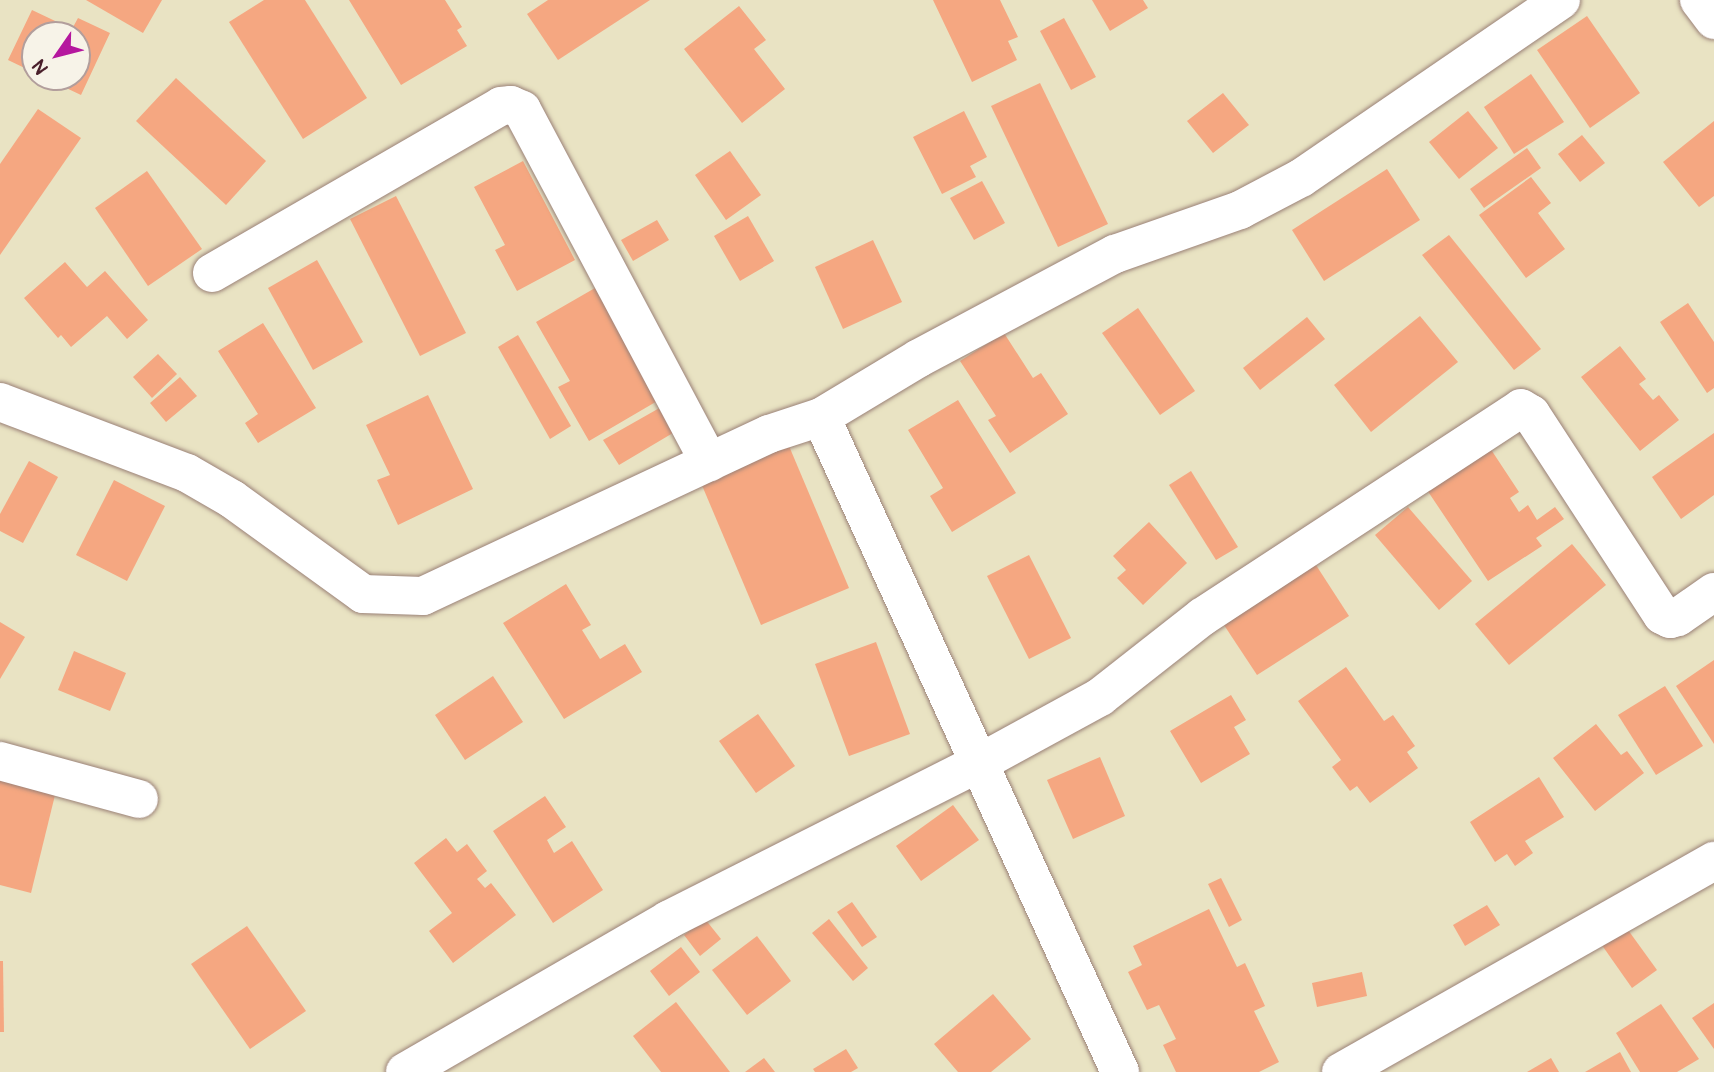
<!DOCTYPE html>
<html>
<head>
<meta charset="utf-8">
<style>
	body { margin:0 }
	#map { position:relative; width:1714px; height:1072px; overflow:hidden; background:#e9e3c3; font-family:Pangolin,sans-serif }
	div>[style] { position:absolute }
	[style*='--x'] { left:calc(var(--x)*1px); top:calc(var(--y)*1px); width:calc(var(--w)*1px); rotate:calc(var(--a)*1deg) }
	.building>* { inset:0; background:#f5a781 }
	.roads { filter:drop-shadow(0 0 2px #9a8177) drop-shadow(0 0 2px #9a8177) }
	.minor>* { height:38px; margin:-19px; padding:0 19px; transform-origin:19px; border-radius:19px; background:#fff }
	span { translate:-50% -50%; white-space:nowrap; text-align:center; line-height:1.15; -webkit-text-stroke:6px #f7f3e8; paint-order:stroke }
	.north { position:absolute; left:21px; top:21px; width:70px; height:70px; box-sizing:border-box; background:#f7f3e8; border:2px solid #b29e9c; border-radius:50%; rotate:235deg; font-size:19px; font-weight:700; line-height:28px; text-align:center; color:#4a1f2b }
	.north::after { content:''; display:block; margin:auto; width:24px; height:32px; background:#b5179e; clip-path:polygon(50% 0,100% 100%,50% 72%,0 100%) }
</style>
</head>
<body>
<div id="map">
	<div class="building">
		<div style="clip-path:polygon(86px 0,162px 0,143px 33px)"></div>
		<div style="clip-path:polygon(264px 0,305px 0,367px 98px,303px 139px,229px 22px)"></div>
		<div style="clip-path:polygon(349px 0,445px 0,462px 27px,457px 30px,467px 46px,401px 85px)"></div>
		<div style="clip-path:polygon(548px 0,650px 0,558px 60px,527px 14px)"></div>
		<div style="clip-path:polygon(933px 0,1000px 0,1018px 37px,1008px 41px,1017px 60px,972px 82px)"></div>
		<div style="clip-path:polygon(1092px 0,1143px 0,1148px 8px,1110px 31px)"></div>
		<div style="clip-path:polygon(739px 6px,766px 40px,754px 49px,785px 89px,742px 123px,684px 49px)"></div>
		<div style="clip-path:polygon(32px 10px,72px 29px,78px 18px,110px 33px,81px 95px,43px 77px,77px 77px,77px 35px,35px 35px,35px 73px,8px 60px)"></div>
		<div style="clip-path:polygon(1587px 16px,1640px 93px,1590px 128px,1537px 50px)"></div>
		<div style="clip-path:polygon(1064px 18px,1096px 77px,1071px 90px,1040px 31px)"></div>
		<div style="clip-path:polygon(1531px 74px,1564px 122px,1514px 154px,1484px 107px)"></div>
		<div style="clip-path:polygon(176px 78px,266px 161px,226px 205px,136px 121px)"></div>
		<div style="clip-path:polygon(1040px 83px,1108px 224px,1058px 247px,991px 106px)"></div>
		<div style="clip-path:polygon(1223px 93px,1249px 125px,1213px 153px,1187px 121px)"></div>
		<div style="clip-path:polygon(38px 109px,81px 138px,0 255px,0 164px)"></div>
		<div style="clip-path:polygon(964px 111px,987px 157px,970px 166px,976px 177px,942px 194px,913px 137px)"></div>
		<div style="clip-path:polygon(1468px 111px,1498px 148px,1459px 179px,1429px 142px)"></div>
		<div style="clip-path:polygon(1714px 121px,1714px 196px,1699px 207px,1663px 162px)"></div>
		<div style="clip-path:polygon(1582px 135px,1605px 163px,1580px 182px,1558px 154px)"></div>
		<div style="clip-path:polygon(1527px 148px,1541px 168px,1484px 208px,1470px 189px)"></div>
		<div style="clip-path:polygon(730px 151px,761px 195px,726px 220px,695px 175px)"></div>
		<div style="clip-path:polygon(523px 161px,575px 260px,517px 291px,495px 250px,505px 245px,474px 187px)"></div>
		<div style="clip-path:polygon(1387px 169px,1420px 220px,1324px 281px,1292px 230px)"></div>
		<div style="clip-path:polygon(147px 171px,202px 249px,148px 286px,95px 208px)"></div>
		<div style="clip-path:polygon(1531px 177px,1551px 203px,1538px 213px,1565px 249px,1526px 278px,1479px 215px)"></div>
		<div style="clip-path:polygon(982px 181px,1005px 223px,974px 240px,950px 198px)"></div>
		<div style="clip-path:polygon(396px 196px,466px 333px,420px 356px,350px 219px)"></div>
		<div style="clip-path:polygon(748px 216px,774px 261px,740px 281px,714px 236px)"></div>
		<div style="clip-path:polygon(657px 220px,669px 240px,633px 261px,621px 240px)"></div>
		<div style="clip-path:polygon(1449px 235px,1541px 349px,1514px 370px,1422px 255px)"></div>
		<div style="clip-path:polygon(873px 240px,902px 302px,843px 329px,815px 267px)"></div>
		<div style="clip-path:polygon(317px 260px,363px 342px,313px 370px,268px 288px)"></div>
		<div style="clip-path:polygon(65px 262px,87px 287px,105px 271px,148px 320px,127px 339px,107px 316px,71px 347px,61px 335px,58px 338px,24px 298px)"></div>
		<div style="clip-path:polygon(595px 288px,659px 400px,589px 441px,558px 387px,570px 381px,536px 322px)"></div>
		<div style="clip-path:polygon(1688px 303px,1714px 342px,1714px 388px,1707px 393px,1660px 322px)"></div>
		<div style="clip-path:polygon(1138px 308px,1195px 391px,1160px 415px,1102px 333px)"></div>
		<div style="clip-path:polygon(1420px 316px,1458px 362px,1371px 432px,1334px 385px)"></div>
		<div style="clip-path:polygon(1307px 317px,1325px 339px,1260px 390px,1243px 368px)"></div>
		<div style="clip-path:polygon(263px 323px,316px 408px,258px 443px,245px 423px,258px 414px,218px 351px)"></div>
		<div style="clip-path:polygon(1004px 333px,1033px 378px,1041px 373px,1068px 414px,1010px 453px,988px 420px,996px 416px,960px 361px)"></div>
		<div style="clip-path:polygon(518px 335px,571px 426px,550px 439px,498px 347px)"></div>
		<div style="clip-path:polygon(1620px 346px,1646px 379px,1639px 384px,1653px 400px,1659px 395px,1679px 420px,1640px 451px,1581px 377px)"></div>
		<div style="clip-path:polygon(158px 354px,177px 374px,152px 398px,133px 377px)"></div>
		<div style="clip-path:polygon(180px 377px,197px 396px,166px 422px,150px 403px)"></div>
		<div style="clip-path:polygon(428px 395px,473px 489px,398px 525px,377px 480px,390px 475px,366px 425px)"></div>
		<div style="clip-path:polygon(958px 400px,1016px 493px,952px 532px,930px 496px,943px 488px,908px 430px)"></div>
		<div style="clip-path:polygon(663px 406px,678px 430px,619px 465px,603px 440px)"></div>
		<div style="clip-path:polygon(1714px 433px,1714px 495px,1681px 519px,1652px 477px)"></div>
		<div style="clip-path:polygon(789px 446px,849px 588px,761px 625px,701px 483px)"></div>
		<div style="clip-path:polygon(1490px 448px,1519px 492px,1510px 498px,1519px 512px,1528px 505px,1537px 520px,1555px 507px,1564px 519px,1536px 538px,1542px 546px,1488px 581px,1427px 490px)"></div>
		<div style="clip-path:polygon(29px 461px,58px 477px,23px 543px,0 531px,0 514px)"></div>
		<div style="clip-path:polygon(1191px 471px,1238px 547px,1216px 560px,1169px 485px)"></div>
		<div style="clip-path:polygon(114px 480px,165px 506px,127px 581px,76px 555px)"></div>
		<div style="clip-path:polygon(1408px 507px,1472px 581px,1439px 610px,1375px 535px)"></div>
		<div style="clip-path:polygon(1149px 522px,1187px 563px,1143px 605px,1117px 578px,1126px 570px,1113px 556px)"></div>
		<div style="clip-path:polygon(1572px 544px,1606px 585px,1509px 665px,1475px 624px)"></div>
		<div style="clip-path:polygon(1029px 555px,1071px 638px,1029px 659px,987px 576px)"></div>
		<div style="clip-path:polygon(1314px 562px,1349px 616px,1257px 675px,1222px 622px)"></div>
		<div style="clip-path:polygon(566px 584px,591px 625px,582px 630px,600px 659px,625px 644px,642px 672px,564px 719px,503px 623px)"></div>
		<div style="clip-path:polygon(0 622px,25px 637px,0 679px)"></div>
		<div style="clip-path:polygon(876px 642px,910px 734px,849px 756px,815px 664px)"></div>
		<div style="clip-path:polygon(74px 651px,126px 673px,110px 711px,58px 690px)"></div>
		<div style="clip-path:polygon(1714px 660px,1714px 744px,1676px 686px)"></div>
		<div style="clip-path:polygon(1346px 667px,1384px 721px,1393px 715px,1415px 746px,1407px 752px,1418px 768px,1370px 803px,1357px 786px,1350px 791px,1332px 767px,1341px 760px,1298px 701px)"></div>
		<div style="clip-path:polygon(493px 676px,523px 722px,465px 760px,435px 715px)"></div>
		<div style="clip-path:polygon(1665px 686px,1703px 746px,1656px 775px,1618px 715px)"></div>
		<div style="clip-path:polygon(1231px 695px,1246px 720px,1234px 727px,1250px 754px,1201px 783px,1170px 731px)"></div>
		<div style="clip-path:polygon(758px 714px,795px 766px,756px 793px,719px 741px)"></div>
		<div style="clip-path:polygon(1596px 724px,1621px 755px,1627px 751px,1644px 773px,1595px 811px,1553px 758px)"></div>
		<div style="clip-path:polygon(1100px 757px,1125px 816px,1073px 839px,1047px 780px)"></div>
		<div style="clip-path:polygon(0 777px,56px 791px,31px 893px,0 885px)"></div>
		<div style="clip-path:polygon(1539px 777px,1564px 817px,1525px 841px,1533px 853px,1515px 866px,1507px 854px,1495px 862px,1470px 822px)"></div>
		<div style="clip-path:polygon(545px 796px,566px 827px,547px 840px,554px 853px,572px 841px,603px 890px,553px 923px,493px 831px)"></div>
		<div style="clip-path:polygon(953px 805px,979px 840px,921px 881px,896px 846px)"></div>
		<div style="clip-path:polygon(446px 838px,457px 852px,467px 844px,487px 871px,477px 879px,485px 888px,491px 883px,516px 915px,453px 963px,429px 931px,452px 913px,414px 863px)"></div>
		<div style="clip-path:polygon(1221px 878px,1242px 920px,1229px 927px,1208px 884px)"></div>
		<div style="clip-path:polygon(852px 902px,877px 937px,862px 947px,837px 912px)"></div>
		<div style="clip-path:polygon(1487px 905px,1500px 925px,1465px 946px,1453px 925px)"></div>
		<div style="clip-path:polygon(1209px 909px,1237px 967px,1245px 963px,1265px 1006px,1254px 1011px,1279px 1062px,1259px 1072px,1176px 1072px,1163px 1045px,1176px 1039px,1159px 1005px,1147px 1010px,1128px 972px,1142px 965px,1133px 946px)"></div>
		<div style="clip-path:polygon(705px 919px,721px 939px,700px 956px,684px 935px)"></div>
		<div style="clip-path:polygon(829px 919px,868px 968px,853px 981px,812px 933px)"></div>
		<div style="clip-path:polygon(1623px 923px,1657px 970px,1632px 988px,1599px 941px)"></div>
		<div style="clip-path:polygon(247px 926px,306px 1011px,250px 1049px,191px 964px)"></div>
		<div style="clip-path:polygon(757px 936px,791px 981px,747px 1015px,712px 970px)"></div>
		<div style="clip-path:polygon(681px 947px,700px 972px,669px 996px,650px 971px)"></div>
		<div style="clip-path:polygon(0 961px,3px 961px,4px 1032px,0 1032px)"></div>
		<div style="clip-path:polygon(1362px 972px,1367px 996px,1317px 1007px,1312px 983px)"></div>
		<div style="clip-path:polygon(993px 994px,1031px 1039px,991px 1072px,958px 1072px,934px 1044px)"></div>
		<div style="clip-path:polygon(676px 1002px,730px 1072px,661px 1072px,633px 1036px)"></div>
		<div style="clip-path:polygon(1714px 1003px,1714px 1049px,1692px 1018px)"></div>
		<div style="clip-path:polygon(1661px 1004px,1699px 1059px,1677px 1072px,1640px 1072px,1616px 1033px)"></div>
		<div style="clip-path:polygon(846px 1049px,858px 1068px,851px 1072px,815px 1072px,813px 1069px)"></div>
		<div style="clip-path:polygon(1620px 1052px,1631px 1072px,1585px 1072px)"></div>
		<div style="clip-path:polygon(764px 1058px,775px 1072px,745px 1072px)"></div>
		<div style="clip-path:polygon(1551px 1058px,1559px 1072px,1527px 1072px)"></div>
	</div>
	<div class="roads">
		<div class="minor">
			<div style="--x:1699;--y:0;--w:25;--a:53"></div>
			<div style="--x:212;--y:273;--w:334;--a:-30"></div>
			<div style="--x:501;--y:106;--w:10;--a:-6"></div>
			<div style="--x:511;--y:105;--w:12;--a:24"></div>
			<div style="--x:522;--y:110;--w:399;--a:62"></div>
			<div style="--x:0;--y:402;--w:200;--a:20.8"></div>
			<div style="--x:187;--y:473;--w:52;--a:30"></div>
			<div style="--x:232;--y:499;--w:162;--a:35.9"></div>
			<div style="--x:363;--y:594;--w:60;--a:1.9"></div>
			<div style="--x:423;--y:596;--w:382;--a:-25.1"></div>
			<div style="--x:769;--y:434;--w:55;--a:-18.1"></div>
			<div style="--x:821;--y:417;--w:114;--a:-31"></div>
			<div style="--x:919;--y:358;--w:222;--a:-28"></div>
			<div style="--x:1115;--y:254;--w:133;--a:-19.4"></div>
			<div style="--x:1240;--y:210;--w:69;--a:-27.7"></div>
			<div style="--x:1301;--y:178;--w:315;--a:-34.4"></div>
			<div style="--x:821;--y:417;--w:720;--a:65.46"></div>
			<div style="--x:0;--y:761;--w:144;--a:15.3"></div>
			<div style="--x:405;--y:1072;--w:304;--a:-30"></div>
			<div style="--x:668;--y:920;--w:351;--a:-26.8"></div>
			<div style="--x:981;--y:762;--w:136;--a:-28.6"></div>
			<div style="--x:1100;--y:697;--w:130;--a:-38.1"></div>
			<div style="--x:1202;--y:617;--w:381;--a:-33.2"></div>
			<div style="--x:1521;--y:408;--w:12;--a:31"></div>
			<div style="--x:1531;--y:414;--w:240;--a:56.9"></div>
			<div style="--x:1662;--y:615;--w:9;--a:27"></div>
			<div style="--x:1670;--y:619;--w:8;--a:-14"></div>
			<div style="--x:1678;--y:617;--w:44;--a:-34.8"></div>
			<div style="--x:1341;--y:1072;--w:429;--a:-29.5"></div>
		</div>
	</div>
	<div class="north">N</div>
</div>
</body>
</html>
